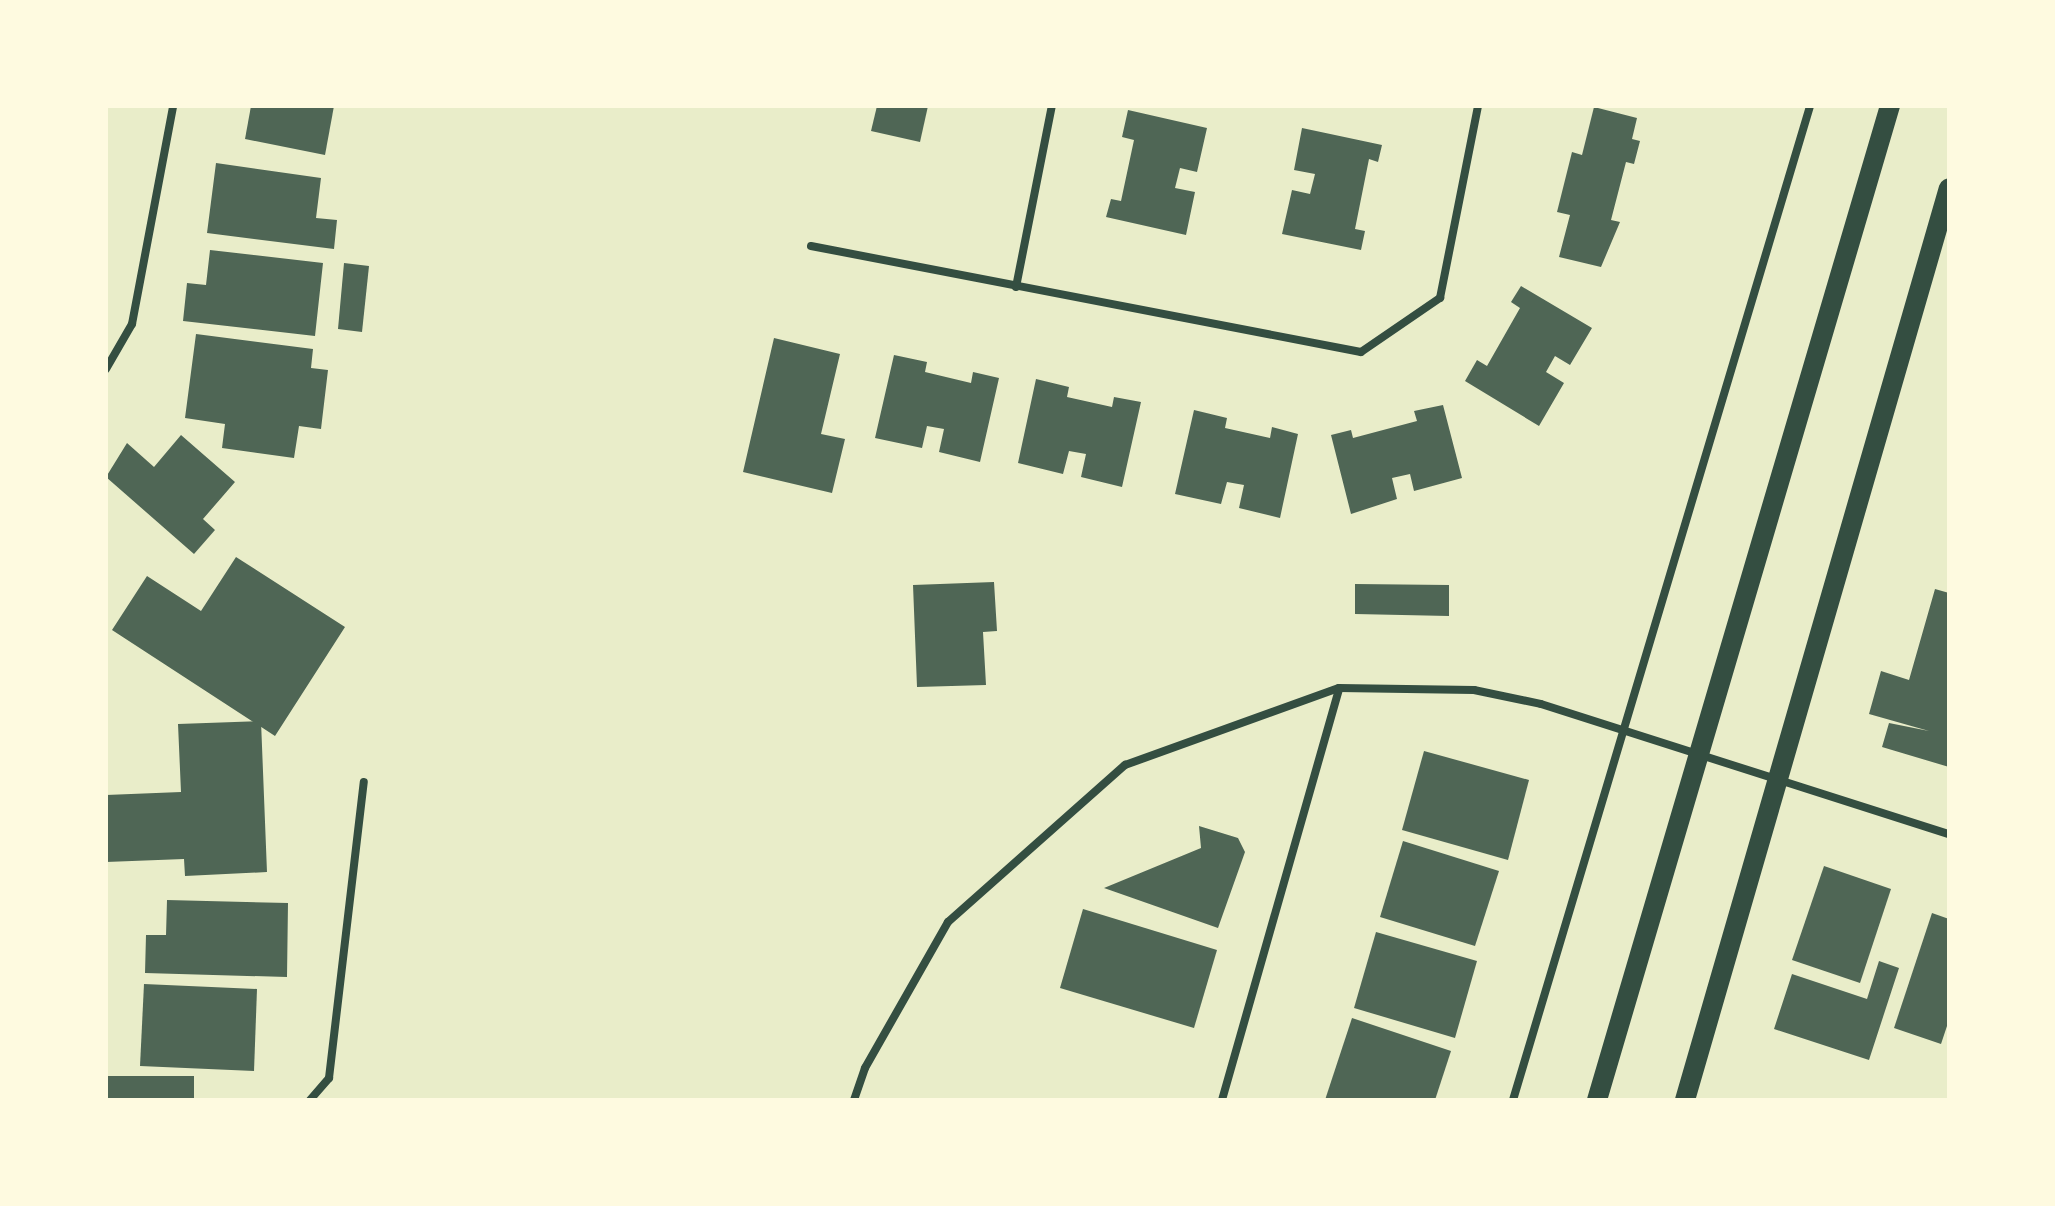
<!DOCTYPE html>
<html>
<head>
<meta charset="utf-8">
<style>
	body { margin:0 }
	#map { position:relative; width:2055px; height:1206px; overflow:hidden; background:#e9edc9; font-family:"Asap Condensed",sans-serif }
	div>[style] { position:absolute }
	[style*='--x'] { left:calc(var(--x)*1px); top:calc(var(--y)*1px); width:calc(var(--w)*1px); rotate:calc(var(--a)*1deg) }
	.building>* { inset:0; background:#4f6655 }
	.minor>* { height:8px; margin:-4px; padding:0 4px; transform-origin:4px; border-radius:4px; background:#344e41 }
	.primary>* { height:20px; margin:-10px; padding:0 10px; transform-origin:10px; border-radius:10px; background:#344e41 }
	span { translate:-50% -50%; white-space:nowrap; text-align:center; line-height:1.15; -webkit-text-stroke:6px #fefae0; paint-order:stroke }
	.frame { position:absolute; inset:0; border:108px solid #fefae0; pointer-events:none }
</style>
</head>
<body>
<div id="map">
	<div class="building">
		<div style="clip-path:polygon(251px 106px,334px 106px,325px 155px,245px 139px)"></div>
		<div style="clip-path:polygon(877px 106px,928px 106px,920px 142px,871px 131px)"></div>
		<div style="clip-path:polygon(1594px 107px,1637px 118px,1632px 139px,1640px 141px,1634px 164px,1626px 162px,1611px 220px,1620px 222px,1601px 267px,1559px 257px,1570px 215px,1557px 212px,1572px 152px,1582px 155px)"></div>
		<div style="clip-path:polygon(1128px 110px,1207px 128px,1197px 172px,1180px 168px,1175px 188px,1195px 192px,1186px 235px,1106px 217px,1111px 199px,1121px 201px,1134px 140px,1122px 137px)"></div>
		<div style="clip-path:polygon(1302px 128px,1382px 145px,1378px 162px,1369px 159px,1355px 229px,1365px 231px,1361px 250px,1282px 234px,1292px 190px,1310px 194px,1315px 174px,1294px 170px)"></div>
		<div style="clip-path:polygon(216px 163px,321px 178px,316px 218px,337px 220px,334px 249px,207px 233px)"></div>
		<div style="clip-path:polygon(210px 250px,323px 263px,315px 336px,183px 321px,187px 283px,206px 285px)"></div>
		<div style="clip-path:polygon(344px 263px,369px 266px,362px 332px,338px 329px)"></div>
		<div style="clip-path:polygon(1521px 286px,1592px 328px,1570px 365px,1555px 356px,1546px 372px,1564px 383px,1539px 426px,1465px 381px,1477px 360px,1487px 366px,1520px 308px,1511px 302px)"></div>
		<div style="clip-path:polygon(196px 334px,313px 349px,311px 368px,328px 370px,321px 429px,299px 426px,294px 458px,222px 448px,225px 424px,185px 418px)"></div>
		<div style="clip-path:polygon(774px 338px,840px 354px,821px 434px,845px 439px,832px 493px,743px 472px)"></div>
		<div style="clip-path:polygon(894px 355px,927px 362px,925px 372px,971px 383px,973px 372px,999px 378px,980px 462px,939px 452px,944px 429px,927px 426px,922px 448px,875px 438px)"></div>
		<div style="clip-path:polygon(1036px 379px,1069px 387px,1067px 397px,1112px 407px,1114px 397px,1141px 402px,1122px 487px,1081px 477px,1086px 454px,1069px 451px,1063px 474px,1018px 463px)"></div>
		<div style="clip-path:polygon(1443px 405px,1462px 478px,1414px 491px,1410px 474px,1392px 478px,1397px 499px,1351px 514px,1331px 435px,1351px 430px,1353px 438px,1417px 421px,1414px 411px)"></div>
		<div style="clip-path:polygon(1194px 410px,1227px 418px,1225px 428px,1270px 438px,1272px 427px,1298px 434px,1280px 518px,1239px 508px,1244px 485px,1227px 482px,1221px 504px,1175px 494px)"></div>
		<div style="clip-path:polygon(181px 435px,235px 482px,203px 519px,215px 530px,194px 554px,106px 477px,127px 443px,154px 467px)"></div>
		<div style="clip-path:polygon(236px 557px,345px 627px,275px 736px,112px 630px,147px 576px,201px 611px)"></div>
		<div style="clip-path:polygon(994px 582px,997px 631px,983px 632px,986px 685px,917px 687px,913px 585px)"></div>
		<div style="clip-path:polygon(1355px 584px,1449px 585px,1449px 616px,1355px 614px)"></div>
		<div style="clip-path:polygon(1935px 589px,1949px 593px,1949px 767px,1882px 747px,1889px 723px,1929px 731px,1869px 714px,1881px 671px,1909px 680px)"></div>
		<div style="clip-path:polygon(261px 721px,267px 872px,185px 876px,184px 859px,106px 862px,106px 795px,181px 792px,178px 724px)"></div>
		<div style="clip-path:polygon(1424px 751px,1529px 780px,1508px 860px,1402px 830px)"></div>
		<div style="clip-path:polygon(1199px 826px,1238px 838px,1245px 852px,1218px 928px,1104px 888px,1201px 848px)"></div>
		<div style="clip-path:polygon(1403px 841px,1499px 871px,1475px 946px,1380px 917px)"></div>
		<div style="clip-path:polygon(1824px 866px,1891px 889px,1860px 983px,1792px 960px)"></div>
		<div style="clip-path:polygon(167px 900px,288px 903px,287px 977px,145px 973px,146px 935px,166px 935px)"></div>
		<div style="clip-path:polygon(1083px 909px,1217px 950px,1194px 1028px,1060px 988px)"></div>
		<div style="clip-path:polygon(1932px 913px,1949px 919px,1949px 1020px,1941px 1044px,1894px 1028px)"></div>
		<div style="clip-path:polygon(1376px 932px,1477px 961px,1455px 1038px,1354px 1008px)"></div>
		<div style="clip-path:polygon(1879px 961px,1899px 968px,1869px 1060px,1774px 1029px,1792px 974px,1867px 999px)"></div>
		<div style="clip-path:polygon(144px 984px,257px 989px,254px 1071px,140px 1066px)"></div>
		<div style="clip-path:polygon(1352px 1018px,1451px 1051px,1435px 1100px,1325px 1100px)"></div>
		<div style="clip-path:polygon(106px 1076px,194px 1076px,194px 1100px,106px 1100px)"></div>
	</div>
	<div class="minor">
		<div style="--x:811;--y:246;--w:560;--a:10.91"></div>
		<div style="--x:1361;--y:352;--w:96;--a:-34.4"></div>
		<div style="--x:1440;--y:298;--w:196;--a:-78.8"></div>
		<div style="--x:1016;--y:287;--w:185;--a:-78.8"></div>
		<div style="--x:106;--y:369;--w:52;--a:-60"></div>
		<div style="--x:132;--y:324;--w:222;--a:-79.3"></div>
		<div style="--x:310;--y:1100;--w:29;--a:-49"></div>
		<div style="--x:329;--y:1078;--w:298;--a:-83.3"></div>
		<div style="--x:854;--y:1100;--w:34;--a:-71"></div>
		<div style="--x:865;--y:1068;--w:168;--a:-60.4"></div>
		<div style="--x:948;--y:922;--w:237;--a:-41.6"></div>
		<div style="--x:1125;--y:765;--w:227;--a:-19.8"></div>
		<div style="--x:1339;--y:688;--w:135;--a:0.8"></div>
		<div style="--x:1474;--y:690;--w:68;--a:11.8"></div>
		<div style="--x:1541;--y:704;--w:428;--a:17.7"></div>
		<div style="--x:1222;--y:1100;--w:428;--a:-74.1"></div>
		<div style="--x:1513;--y:1100;--w:1037;--a:-73.36"></div>
	</div>
	<div class="primary">
		<div style="--x:1597;--y:1100;--w:1036;--a:-73.58"></div>
		<div style="--x:1685;--y:1100;--w:949;--a:-73.86"></div>
	</div>
	<div class="frame"></div>
</div>
</body>
</html>
